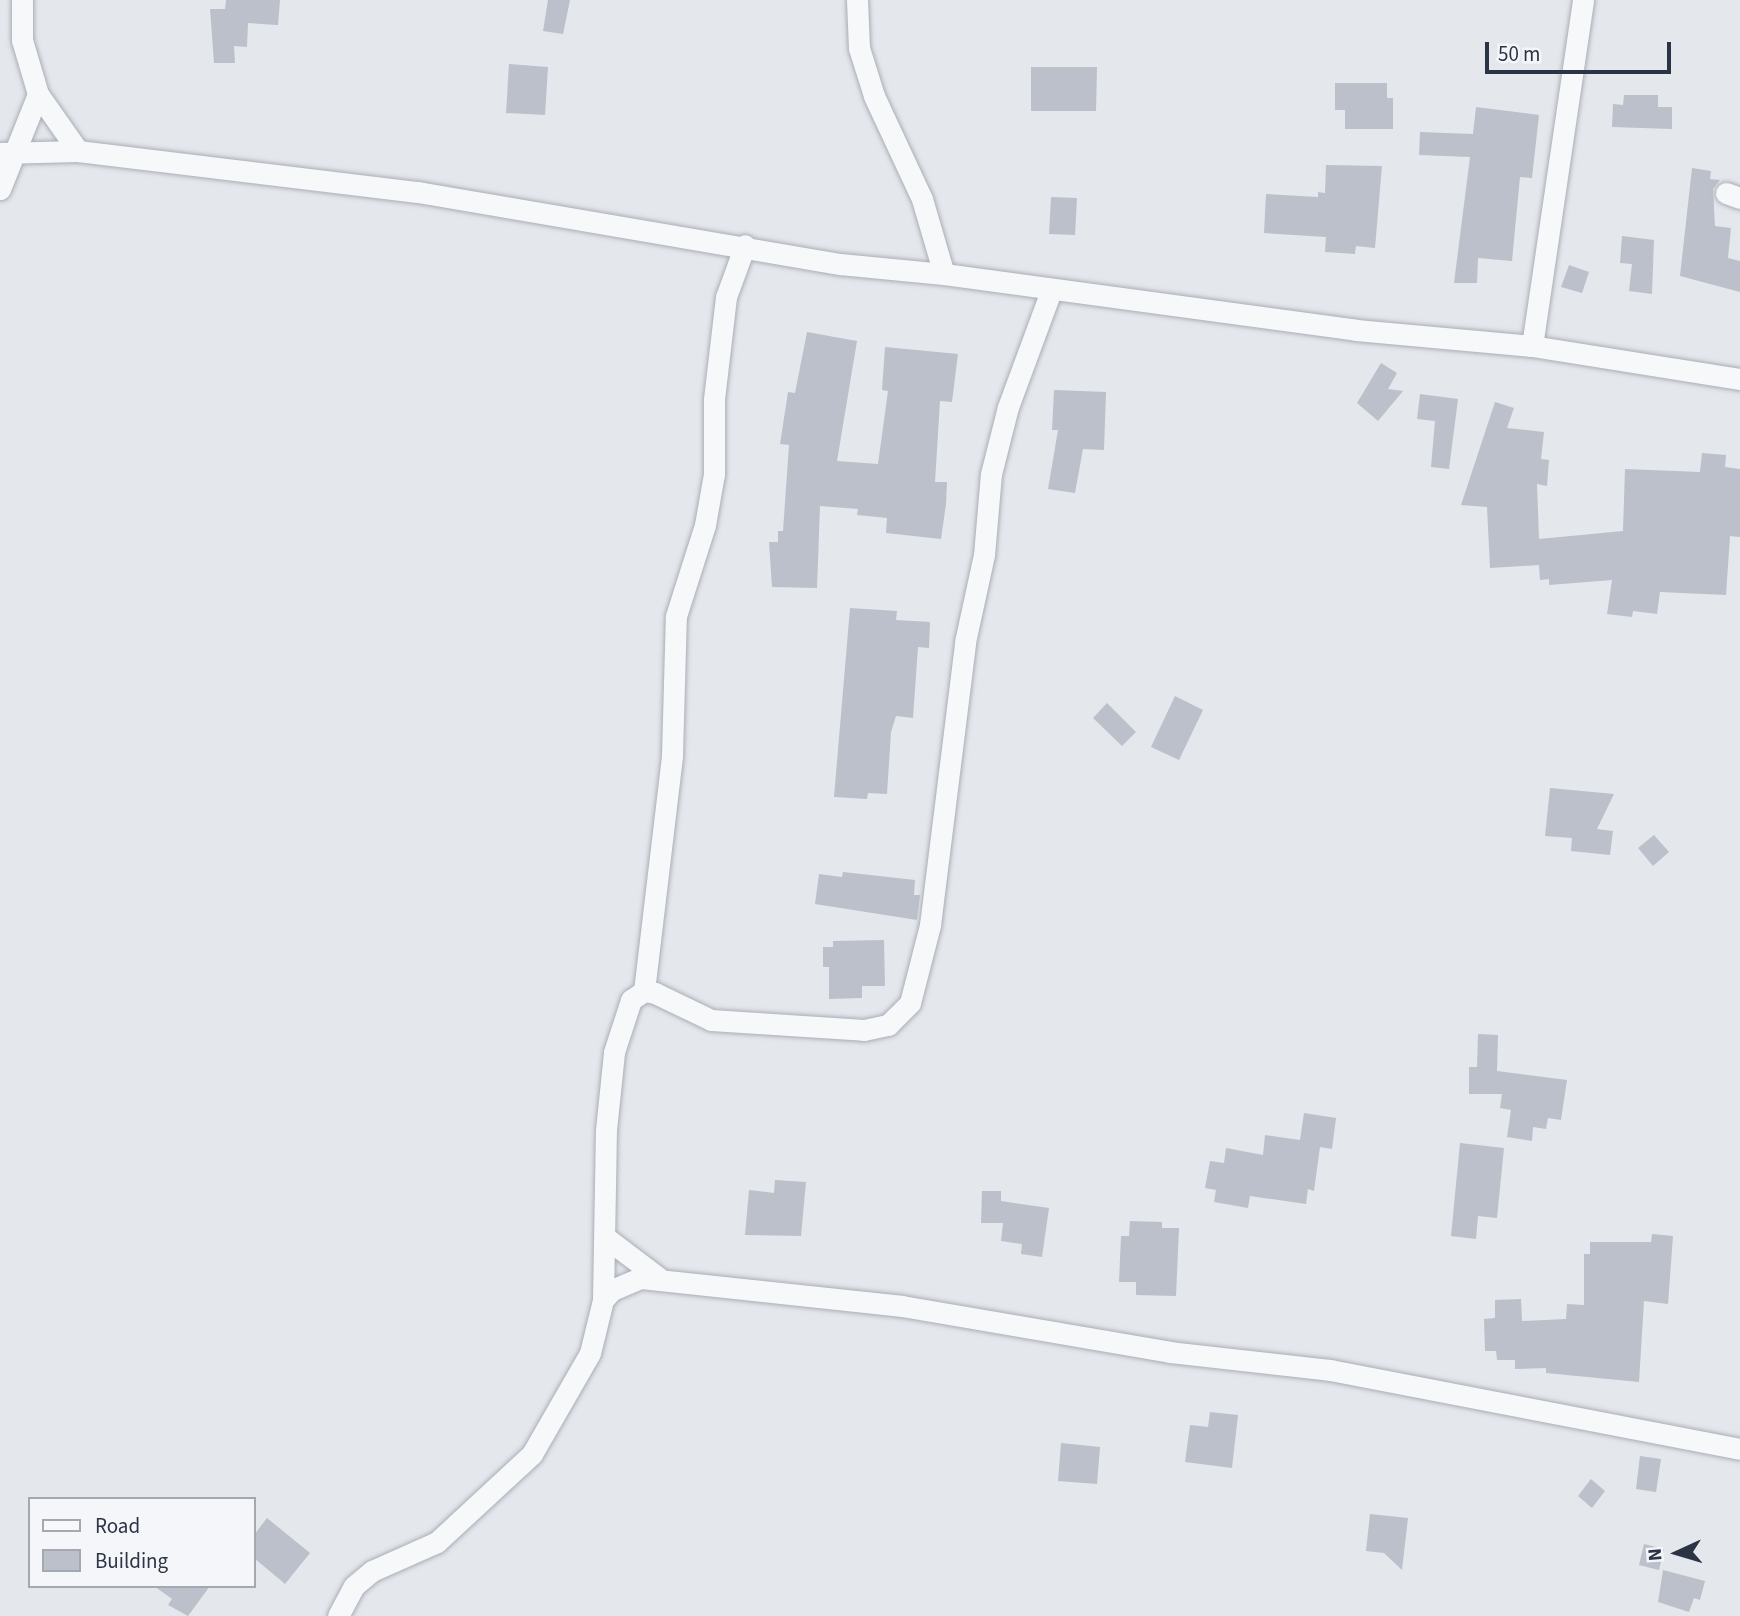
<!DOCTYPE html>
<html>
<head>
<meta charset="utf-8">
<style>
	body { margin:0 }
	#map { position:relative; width:1740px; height:1616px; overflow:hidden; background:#e4e7ec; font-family:"Source Sans 3",sans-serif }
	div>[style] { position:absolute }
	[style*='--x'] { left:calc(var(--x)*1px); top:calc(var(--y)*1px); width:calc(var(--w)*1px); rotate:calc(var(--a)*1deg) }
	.building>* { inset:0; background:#bbc0ca }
	.roads { filter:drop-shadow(0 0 2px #a9aeb7) drop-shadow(0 0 2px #a9aeb7) }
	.minor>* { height:21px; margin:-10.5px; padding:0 10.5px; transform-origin:10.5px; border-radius:10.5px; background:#f7f8fa }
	span { translate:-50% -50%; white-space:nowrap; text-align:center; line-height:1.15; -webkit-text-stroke:7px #f4f6f9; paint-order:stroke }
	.legend { position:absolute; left:28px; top:1497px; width:228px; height:91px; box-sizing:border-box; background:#f4f6f9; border:2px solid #a4a8b1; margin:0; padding:9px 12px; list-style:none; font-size:21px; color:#2b3445 }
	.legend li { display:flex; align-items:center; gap:14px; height:35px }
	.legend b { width:35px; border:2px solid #a4a8b1 }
	.north { position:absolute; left:1642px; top:1518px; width:70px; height:70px; -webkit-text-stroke:5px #f4f6f9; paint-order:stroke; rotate:266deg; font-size:19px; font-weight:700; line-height:28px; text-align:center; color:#2b3445 }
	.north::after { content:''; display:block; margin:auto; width:24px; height:32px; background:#2b3445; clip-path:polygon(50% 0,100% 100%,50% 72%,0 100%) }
	.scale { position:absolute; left:1485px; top:42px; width:186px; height:32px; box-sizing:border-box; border:4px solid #2b3445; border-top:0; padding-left:9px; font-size:21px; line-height:24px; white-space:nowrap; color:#2b3445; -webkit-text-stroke:5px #f4f6f9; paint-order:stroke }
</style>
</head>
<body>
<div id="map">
	<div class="building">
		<div style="clip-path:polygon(226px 0,280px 0,278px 25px,248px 23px,247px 47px,234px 46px,235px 63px,214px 63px,210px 9px,225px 9px)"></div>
		<div style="clip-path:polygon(548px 0,570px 0,563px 34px,543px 31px)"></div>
		<div style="clip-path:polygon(509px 64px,548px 67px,545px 115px,506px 113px)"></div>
		<div style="clip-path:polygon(1031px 67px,1097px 67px,1096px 111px,1031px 111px)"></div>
		<div style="clip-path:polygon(1335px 83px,1387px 83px,1387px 98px,1393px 98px,1393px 129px,1345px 129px,1345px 110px,1335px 110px)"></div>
		<div style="clip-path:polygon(1624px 95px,1658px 95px,1658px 107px,1672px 107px,1672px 129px,1612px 127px,1613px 104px,1623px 105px)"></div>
		<div style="clip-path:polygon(1476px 107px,1539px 115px,1532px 178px,1520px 177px,1512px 261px,1478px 258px,1477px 283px,1454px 283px,1470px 157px,1419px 155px,1420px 132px,1473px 134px)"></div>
		<div style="clip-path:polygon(1326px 165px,1382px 166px,1375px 248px,1356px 246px,1355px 254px,1325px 252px,1326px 237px,1264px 233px,1266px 194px,1318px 197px,1318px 192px,1325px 193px)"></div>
		<div style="clip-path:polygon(1692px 168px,1711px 171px,1710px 179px,1720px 180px,1713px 189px,1715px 226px,1731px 228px,1728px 258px,1740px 261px,1740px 292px,1680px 276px)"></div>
		<div style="clip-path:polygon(1051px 197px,1077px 198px,1075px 235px,1049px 234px)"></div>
		<div style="clip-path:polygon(1622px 236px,1654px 240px,1652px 294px,1629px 291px,1632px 264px,1620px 263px)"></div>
		<div style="clip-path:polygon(1569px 265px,1589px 272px,1582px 293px,1561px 287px)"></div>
		<div style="clip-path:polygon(807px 332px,857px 341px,837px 461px,878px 464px,888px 391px,882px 390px,885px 347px,958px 354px,952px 402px,940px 401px,935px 482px,947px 482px,946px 504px,941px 539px,886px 533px,887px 518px,857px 515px,858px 509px,820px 506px,817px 588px,772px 587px,769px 542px,778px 542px,778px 531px,783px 531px,789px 445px,780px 444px,788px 392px,795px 393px)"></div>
		<div style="clip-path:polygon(1381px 363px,1397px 373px,1388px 389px,1403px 391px,1378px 421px,1357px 403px)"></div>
		<div style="clip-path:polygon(1054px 390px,1106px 392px,1104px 450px,1083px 449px,1075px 493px,1048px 489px,1058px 430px,1052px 430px)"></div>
		<div style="clip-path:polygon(1420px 394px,1458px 399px,1449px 469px,1431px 467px,1435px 421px,1417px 419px)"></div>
		<div style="clip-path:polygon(1495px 402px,1514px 408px,1507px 428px,1544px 432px,1541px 459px,1549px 460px,1547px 486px,1537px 484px,1539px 539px,1623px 531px,1625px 469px,1700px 472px,1702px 453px,1726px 455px,1725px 467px,1740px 469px,1740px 537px,1730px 536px,1726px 595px,1660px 592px,1657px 614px,1633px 611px,1632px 617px,1607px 614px,1612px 580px,1549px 585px,1549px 579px,1540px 580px,1539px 565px,1490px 568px,1487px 507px,1461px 505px)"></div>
		<div style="clip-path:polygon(850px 608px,897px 611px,896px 620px,930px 622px,929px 648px,918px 647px,913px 718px,896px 716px,891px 732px,887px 794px,868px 793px,867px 799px,834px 797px)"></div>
		<div style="clip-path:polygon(1175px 696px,1203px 710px,1179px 760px,1151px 747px)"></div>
		<div style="clip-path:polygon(1107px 703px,1136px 732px,1122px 746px,1093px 718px)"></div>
		<div style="clip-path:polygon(1550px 788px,1614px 794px,1597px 829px,1613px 831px,1610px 855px,1571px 851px,1572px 838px,1545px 836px)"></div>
		<div style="clip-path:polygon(1654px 835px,1669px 852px,1653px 866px,1638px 848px)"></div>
		<div style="clip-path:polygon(843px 872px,915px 880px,914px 895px,920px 895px,917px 920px,815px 904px,819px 874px,842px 877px)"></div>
		<div style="clip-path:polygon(884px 940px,885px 986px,862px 986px,862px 998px,829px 999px,829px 967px,823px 967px,823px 947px,833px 947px,833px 941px)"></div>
		<div style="clip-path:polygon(1478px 1034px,1498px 1035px,1497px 1071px,1567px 1080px,1561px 1120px,1548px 1118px,1546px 1129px,1533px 1127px,1532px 1141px,1507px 1137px,1511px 1110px,1500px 1108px,1502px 1094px,1469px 1094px,1469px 1067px,1477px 1067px)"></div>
		<div style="clip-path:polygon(1304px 1113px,1336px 1118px,1332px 1149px,1320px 1147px,1314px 1191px,1308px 1189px,1306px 1204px,1250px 1196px,1248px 1208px,1214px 1202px,1216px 1190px,1205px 1188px,1210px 1161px,1224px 1163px,1226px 1148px,1263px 1155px,1265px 1135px,1300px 1140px)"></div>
		<div style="clip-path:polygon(1460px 1143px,1504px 1148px,1497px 1218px,1478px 1216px,1476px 1239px,1451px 1236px)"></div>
		<div style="clip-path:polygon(775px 1180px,806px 1182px,801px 1236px,745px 1235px,749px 1190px,774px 1193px)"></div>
		<div style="clip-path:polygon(982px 1191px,1001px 1191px,1001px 1201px,1049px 1208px,1042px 1257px,1021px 1254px,1022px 1244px,1001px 1241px,1003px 1223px,981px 1223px)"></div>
		<div style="clip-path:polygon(1130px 1221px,1162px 1222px,1162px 1228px,1179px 1228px,1176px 1296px,1136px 1295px,1136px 1282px,1119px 1282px,1121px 1236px,1129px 1236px)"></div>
		<div style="clip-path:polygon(1652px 1234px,1673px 1236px,1668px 1304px,1644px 1301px,1639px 1382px,1546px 1373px,1546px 1368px,1515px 1369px,1515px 1360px,1497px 1360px,1496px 1351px,1485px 1351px,1484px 1319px,1495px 1318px,1495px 1300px,1521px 1299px,1522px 1321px,1566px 1319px,1567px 1304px,1584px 1305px,1584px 1254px,1590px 1254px,1590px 1242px,1651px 1242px)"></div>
		<div style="clip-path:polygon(1210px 1412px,1238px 1415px,1232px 1468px,1185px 1462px,1190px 1425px,1208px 1427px)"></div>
		<div style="clip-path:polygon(1061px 1443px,1100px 1447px,1097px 1484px,1058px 1481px)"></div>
		<div style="clip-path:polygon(1640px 1456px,1661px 1459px,1656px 1492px,1636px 1489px)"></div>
		<div style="clip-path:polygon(1591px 1479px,1605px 1491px,1592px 1508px,1578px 1496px)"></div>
		<div style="clip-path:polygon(1370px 1514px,1408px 1518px,1402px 1570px,1384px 1553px,1366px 1551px)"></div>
		<div style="clip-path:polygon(267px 1518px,310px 1553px,285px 1584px,254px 1558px,254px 1535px)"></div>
		<div style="clip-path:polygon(1644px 1544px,1664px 1549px,1659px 1570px,1639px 1565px)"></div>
		<div style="clip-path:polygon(1663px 1570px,1705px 1581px,1700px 1600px,1694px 1598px,1689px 1612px,1658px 1602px)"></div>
		<div style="clip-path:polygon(154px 1586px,210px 1586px,188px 1616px,168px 1605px,172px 1599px)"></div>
	</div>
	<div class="roads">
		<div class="minor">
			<div style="--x:22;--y:0;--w:40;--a:90"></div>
			<div style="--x:22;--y:40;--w:56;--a:73.5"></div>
			<div style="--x:38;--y:94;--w:70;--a:54.9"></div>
			<div style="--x:857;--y:0;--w:48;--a:87.6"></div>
			<div style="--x:859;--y:48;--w:50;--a:72.6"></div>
			<div style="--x:874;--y:96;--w:114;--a:65"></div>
			<div style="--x:922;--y:199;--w:78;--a:73.7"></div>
			<div style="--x:0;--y:153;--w:78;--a:-1.5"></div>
			<div style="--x:78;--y:151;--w:342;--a:6.9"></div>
			<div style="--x:418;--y:192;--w:428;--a:9.7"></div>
			<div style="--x:840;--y:264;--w:104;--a:5.5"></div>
			<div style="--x:944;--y:274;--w:416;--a:7.7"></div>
			<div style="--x:1356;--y:330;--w:177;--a:5.2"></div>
			<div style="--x:1532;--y:346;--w:211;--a:9"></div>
			<div style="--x:0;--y:189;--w:102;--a:-68.2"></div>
			<div style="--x:1726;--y:193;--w:15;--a:20"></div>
			<div style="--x:1532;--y:346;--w:350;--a:-81.6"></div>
			<div style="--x:644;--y:991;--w:238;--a:-83.2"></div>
			<div style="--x:672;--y:755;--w:139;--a:-88.4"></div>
			<div style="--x:676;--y:616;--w:96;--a:-72.3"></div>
			<div style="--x:705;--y:525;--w:52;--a:-80"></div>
			<div style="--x:714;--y:474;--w:75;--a:-90"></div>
			<div style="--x:714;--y:399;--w:103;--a:-83.3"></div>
			<div style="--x:726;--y:297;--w:55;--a:-69.9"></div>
			<div style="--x:606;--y:1238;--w:65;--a:36.9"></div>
			<div style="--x:603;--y:1300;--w:170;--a:-89"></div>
			<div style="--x:606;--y:1130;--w:78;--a:-84.1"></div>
			<div style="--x:614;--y:1052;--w:55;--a:-71.9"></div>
			<div style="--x:631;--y:1000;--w:16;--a:-35"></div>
			<div style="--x:644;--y:991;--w:11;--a:10"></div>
			<div style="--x:655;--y:993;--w:62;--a:25.7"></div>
			<div style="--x:711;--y:1020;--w:153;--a:3.7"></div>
			<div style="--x:864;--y:1030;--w:25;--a:-12"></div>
			<div style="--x:888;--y:1025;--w:31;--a:-45"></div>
			<div style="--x:910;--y:1003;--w:81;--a:-75.6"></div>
			<div style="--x:930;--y:925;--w:285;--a:-82.9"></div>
			<div style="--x:965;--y:642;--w:89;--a:-77.7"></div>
			<div style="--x:984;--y:555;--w:81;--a:-85.1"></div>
			<div style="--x:991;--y:474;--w:69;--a:-75.8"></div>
			<div style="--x:1008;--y:407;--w:124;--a:-69.7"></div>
			<div style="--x:338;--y:1616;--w:34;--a:-62"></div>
			<div style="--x:354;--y:1586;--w:23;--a:-40"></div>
			<div style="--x:372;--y:1571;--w:71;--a:-24"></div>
			<div style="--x:437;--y:1542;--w:129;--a:-42.8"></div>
			<div style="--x:532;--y:1454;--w:116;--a:-60.1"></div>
			<div style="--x:590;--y:1353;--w:55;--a:-76.2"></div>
			<div style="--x:603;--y:1300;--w:13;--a:-48"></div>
			<div style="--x:612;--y:1290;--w:30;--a:-23"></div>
			<div style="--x:640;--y:1278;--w:263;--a:6.1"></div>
			<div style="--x:902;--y:1306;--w:272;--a:9.7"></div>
			<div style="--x:1170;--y:1352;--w:161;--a:6.4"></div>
			<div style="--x:1330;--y:1370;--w:418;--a:10.9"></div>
		</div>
	</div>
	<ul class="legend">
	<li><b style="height:9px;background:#f7f8fa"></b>Road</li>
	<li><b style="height:19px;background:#bbc0ca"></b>Building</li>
	</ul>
	<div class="north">N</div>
	<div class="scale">50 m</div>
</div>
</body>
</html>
